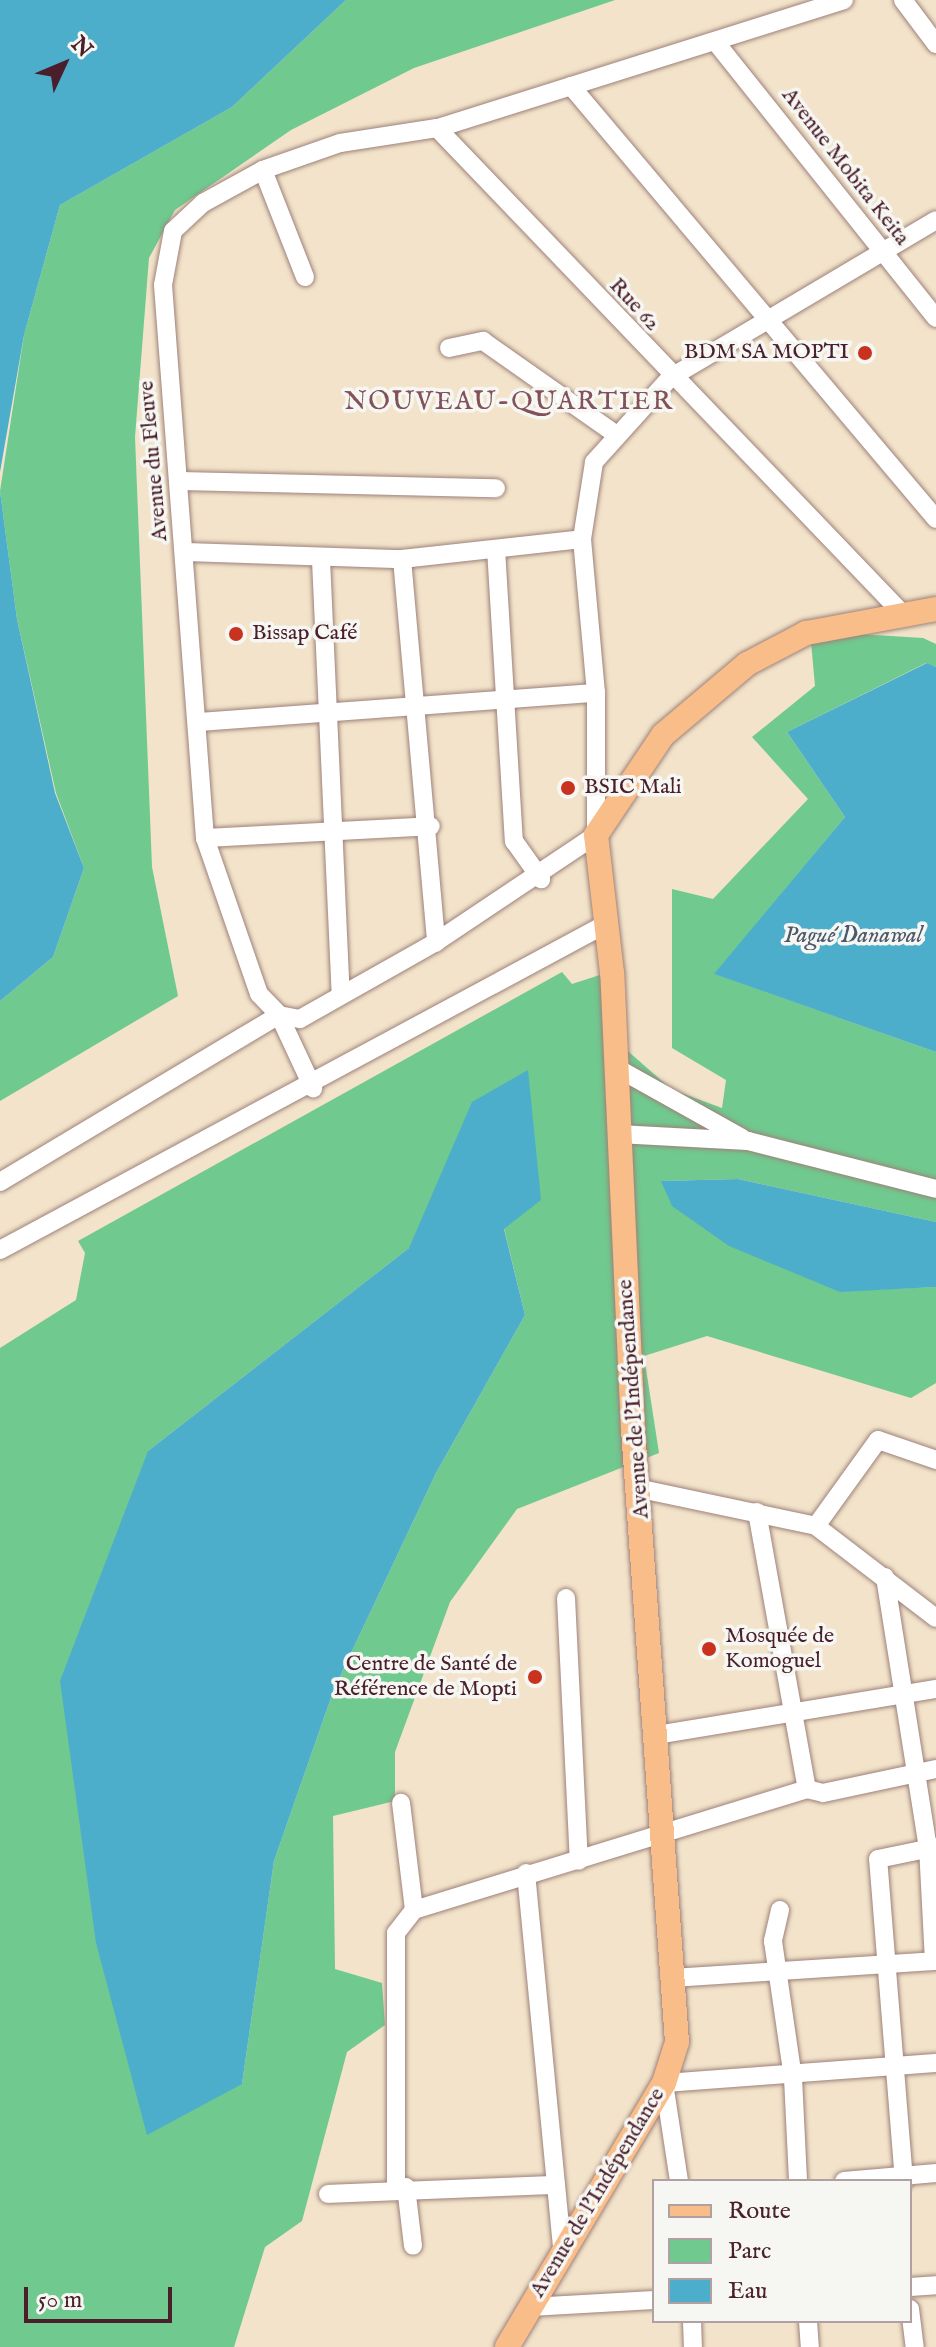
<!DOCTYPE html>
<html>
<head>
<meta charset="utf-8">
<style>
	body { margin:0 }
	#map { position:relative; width:936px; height:2347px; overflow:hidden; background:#f2e3ca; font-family:"IM FELL English",serif }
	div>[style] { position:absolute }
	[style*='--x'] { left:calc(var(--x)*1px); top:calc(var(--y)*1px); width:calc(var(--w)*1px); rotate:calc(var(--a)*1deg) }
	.green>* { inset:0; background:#70c98f }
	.water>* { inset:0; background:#4caecb }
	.roads { filter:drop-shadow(0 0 2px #9e817a) drop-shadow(0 0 2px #9e817a) }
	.minor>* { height:18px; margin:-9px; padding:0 9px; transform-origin:9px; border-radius:9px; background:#fff }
	.major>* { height:24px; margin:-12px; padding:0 12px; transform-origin:12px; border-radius:12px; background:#f8bd88 }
	.dots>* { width:22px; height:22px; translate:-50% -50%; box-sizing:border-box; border:4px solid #f6f6f2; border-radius:50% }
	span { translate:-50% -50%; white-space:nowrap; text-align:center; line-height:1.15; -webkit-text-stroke:7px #f6f6f2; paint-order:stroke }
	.street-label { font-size:22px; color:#4a1f2b }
	.poi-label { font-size:22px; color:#4a1f2b }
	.right { translate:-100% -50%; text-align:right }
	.left { translate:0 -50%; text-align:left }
	.water-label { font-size:24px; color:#4b586b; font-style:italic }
	.quarter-label { font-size:26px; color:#835258; letter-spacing:2px }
	.legend { position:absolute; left:652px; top:2179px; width:260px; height:144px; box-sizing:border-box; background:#f6f6f2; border:2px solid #b1a0a2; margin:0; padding:10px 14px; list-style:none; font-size:24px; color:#4a1f2b }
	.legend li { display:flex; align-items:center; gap:16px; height:40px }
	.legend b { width:40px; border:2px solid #b1a0a2 }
	.north { position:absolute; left:24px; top:24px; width:80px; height:80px; -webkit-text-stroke:6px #f6f6f2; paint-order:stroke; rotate:46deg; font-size:22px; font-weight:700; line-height:32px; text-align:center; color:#4a1f2b }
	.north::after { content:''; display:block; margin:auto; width:28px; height:36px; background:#4a1f2b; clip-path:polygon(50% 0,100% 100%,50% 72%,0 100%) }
	.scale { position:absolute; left:24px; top:2287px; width:148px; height:36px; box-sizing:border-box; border:4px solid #4a1f2b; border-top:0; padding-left:10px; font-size:24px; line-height:28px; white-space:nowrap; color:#4a1f2b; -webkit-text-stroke:6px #f6f6f2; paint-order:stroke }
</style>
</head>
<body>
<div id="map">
	<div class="green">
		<div style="clip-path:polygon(346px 0,615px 0,414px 68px,291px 130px,175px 210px,149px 258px,135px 437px,152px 867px,178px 996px,0 1101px,0 1001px,53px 957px,84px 868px,56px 793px,17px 619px,0 491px,24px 335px,60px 205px,232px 107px)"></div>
		<div style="clip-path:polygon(evenodd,810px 631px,923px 638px,936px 644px,936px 667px,926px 663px,787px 732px,845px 817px,715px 974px,936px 1052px,936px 1222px,738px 1179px,661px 1181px,840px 1291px,936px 1287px,936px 1383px,911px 1398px,707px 1336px,644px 1356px,659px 1453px,517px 1509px,450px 1602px,395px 1752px,395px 1801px,333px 1816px,335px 1969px,382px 1983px,385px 2025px,347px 2052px,302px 2221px,265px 2247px,234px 2347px,0 2347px,0 1348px,76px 1300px,85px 1253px,78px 1241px,562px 972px,572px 984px,609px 972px,613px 1038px,671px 1089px,722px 1108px,726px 1080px,672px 1048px,672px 889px,713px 899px,808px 799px,752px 737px,815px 686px,810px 631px,504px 1228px,525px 1315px,436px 1473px,334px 1689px,274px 1861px,242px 2084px,148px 1451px,409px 1248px,504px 1228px)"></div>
	</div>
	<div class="water">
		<div style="clip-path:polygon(0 0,346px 0,232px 107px,60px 205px,24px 335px,0 472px)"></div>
		<div style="clip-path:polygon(0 491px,17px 619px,55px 793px,84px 868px,53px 957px,0 1001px)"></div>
		<div style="clip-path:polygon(927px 663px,936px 667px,936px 1052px,714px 974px,845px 817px,787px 732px)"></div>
		<div style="clip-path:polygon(528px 1070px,541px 1200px,504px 1229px,525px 1315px,436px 1473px,334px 1689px,274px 1861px,242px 2084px,147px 2135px,96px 1943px,60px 1681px,148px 1451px,409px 1248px,472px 1102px)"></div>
		<div style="clip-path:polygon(738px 1179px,936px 1222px,936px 1287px,840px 1292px,729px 1246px,672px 1206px,661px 1181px)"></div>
	</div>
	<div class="roads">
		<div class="minor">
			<div style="--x:844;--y:0;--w:427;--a:162.5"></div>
			<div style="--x:437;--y:128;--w:98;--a:171.2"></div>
			<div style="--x:340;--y:143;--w:82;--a:160.7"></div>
			<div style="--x:263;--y:170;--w:68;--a:151.2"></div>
			<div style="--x:203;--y:203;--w:41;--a:137"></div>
			<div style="--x:173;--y:231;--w:55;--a:100.5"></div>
			<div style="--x:163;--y:285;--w:555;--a:85.66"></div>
			<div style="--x:205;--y:838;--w:165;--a:70.9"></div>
			<div style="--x:259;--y:994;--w:29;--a:46"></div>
			<div style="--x:279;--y:1015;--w:21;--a:11"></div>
			<div style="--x:300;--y:1019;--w:156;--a:-29.5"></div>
			<div style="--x:436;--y:942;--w:192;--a:-33.8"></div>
			<div style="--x:596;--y:835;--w:142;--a:-90"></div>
			<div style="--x:596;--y:693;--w:155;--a:-95.2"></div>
			<div style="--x:582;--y:539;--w:78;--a:-81.1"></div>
			<div style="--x:594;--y:462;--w:113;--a:-47.9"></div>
			<div style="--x:670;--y:378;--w:309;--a:-30.7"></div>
			<div style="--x:903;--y:0;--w:55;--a:53.1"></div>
			<div style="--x:718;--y:45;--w:349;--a:51.4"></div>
			<div style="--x:571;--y:86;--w:566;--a:49.87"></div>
			<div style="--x:437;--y:128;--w:672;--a:46.21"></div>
			<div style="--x:263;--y:170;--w:115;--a:68.6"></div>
			<div style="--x:449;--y:348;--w:35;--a:-12"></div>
			<div style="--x:483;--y:341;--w:160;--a:35.1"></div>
			<div style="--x:178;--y:481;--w:318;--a:1.3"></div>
			<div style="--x:496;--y:549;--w:293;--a:86.5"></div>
			<div style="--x:514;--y:841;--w:47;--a:54.6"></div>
			<div style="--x:186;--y:552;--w:216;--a:1.9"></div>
			<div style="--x:402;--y:559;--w:181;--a:-6.3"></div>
			<div style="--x:402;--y:559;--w:385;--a:84.9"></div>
			<div style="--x:321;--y:560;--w:434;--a:87.4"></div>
			<div style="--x:198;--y:722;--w:399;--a:-4.2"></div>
			<div style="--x:205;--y:838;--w:226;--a:-3"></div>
			<div style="--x:617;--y:1068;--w:143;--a:29.2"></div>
			<div style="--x:618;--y:1134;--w:130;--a:3.1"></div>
			<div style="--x:748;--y:1141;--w:194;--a:14.3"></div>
			<div style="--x:0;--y:1182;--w:325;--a:-30.9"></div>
			<div style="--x:279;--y:1015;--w:81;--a:65"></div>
			<div style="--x:0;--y:1250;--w:688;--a:-28.28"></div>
			<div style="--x:641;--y:1489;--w:179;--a:11.9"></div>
			<div style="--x:816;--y:1526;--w:151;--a:37.5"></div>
			<div style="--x:757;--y:1512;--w:281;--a:79.8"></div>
			<div style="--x:816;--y:1526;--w:106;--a:-54.2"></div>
			<div style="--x:878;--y:1440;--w:61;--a:19"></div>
			<div style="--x:885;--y:1577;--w:273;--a:81"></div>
			<div style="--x:928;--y:1847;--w:114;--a:87"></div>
			<div style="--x:566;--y:1598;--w:263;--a:87.2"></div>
			<div style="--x:657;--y:1735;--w:283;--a:-9.4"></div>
			<div style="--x:526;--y:1873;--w:375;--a:84.5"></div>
			<div style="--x:414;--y:1910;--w:411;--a:-17.1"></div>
			<div style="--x:807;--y:1789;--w:16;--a:14"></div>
			<div style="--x:823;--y:1793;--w:116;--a:-12"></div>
			<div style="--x:780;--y:1910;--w:32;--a:103"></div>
			<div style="--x:773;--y:1941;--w:138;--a:81.7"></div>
			<div style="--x:793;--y:2078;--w:103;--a:87.2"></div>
			<div style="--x:673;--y:1978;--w:264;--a:-3.7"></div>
			<div style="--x:679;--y:2181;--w:99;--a:-98.7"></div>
			<div style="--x:664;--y:2083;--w:273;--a:-4.2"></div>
			<div style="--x:844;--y:2181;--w:92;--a:-5"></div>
			<div style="--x:904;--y:2181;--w:323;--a:-94.6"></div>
			<div style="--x:878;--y:1859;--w:59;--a:-11.7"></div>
			<div style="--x:396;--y:2187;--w:254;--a:-90"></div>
			<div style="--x:396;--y:1933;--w:29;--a:-52"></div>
			<div style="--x:414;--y:1910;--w:108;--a:-96.9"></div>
			<div style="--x:406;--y:2187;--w:59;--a:83.2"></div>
			<div style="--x:328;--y:2194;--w:228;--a:-2.3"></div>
			<div style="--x:910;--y:2287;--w:26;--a:-4"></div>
			<div style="--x:530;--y:2307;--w:124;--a:-3.2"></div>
			<div style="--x:910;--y:2309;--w:38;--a:83"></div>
			<div style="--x:692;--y:2321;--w:26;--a:88"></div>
			<div style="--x:808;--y:2321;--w:26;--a:86"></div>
		</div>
		<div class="major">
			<div style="--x:507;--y:2347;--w:307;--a:-59.3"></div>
			<div style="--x:664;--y:2083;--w:43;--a:-72.4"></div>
			<div style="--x:677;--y:2042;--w:614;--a:-94.11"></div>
			<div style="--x:633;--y:1430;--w:457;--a:-92.6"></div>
			<div style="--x:612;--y:973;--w:139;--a:-96.6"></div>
			<div style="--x:596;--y:835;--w:120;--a:-56.2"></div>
			<div style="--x:663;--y:735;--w:110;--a:-40.2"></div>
			<div style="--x:747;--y:664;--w:67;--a:-27.7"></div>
			<div style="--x:806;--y:633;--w:132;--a:-10.5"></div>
		</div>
	</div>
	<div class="dots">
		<div style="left:865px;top:353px;background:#c8321e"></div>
		<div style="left:236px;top:634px;background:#c8321e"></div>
		<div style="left:568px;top:788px;background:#c8321e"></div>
		<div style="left:709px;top:1649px;background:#c8321e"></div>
		<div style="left:535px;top:1677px;background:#c8321e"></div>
	</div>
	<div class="street-label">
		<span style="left:845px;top:167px;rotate:52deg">Avenue Mobita Keita</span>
		<span style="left:634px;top:305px;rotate:47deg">Rue 62</span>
		<span style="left:154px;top:461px;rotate:-95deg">Avenue du Fleuve</span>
		<span style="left:634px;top:1399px;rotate:-94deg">Avenue de l'Indépendance</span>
		<span style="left:598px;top:2193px;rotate:-59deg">Avenue de l'Indépendance</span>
	</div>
	<div class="poi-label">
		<span class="right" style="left:849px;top:353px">BDM SA MOPTI</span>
		<span class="left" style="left:252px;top:634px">Bissap Café</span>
		<span class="left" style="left:584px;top:788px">BSIC Mali</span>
		<span class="left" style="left:725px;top:1649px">Mosquée de<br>Komoguel</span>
		<span class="right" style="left:517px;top:1677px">Centre de Santé de<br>Référence de Mopti</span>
	</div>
	<div class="water-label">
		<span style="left:853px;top:936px">Pagué Danawal</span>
	</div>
	<div class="quarter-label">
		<span style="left:509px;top:402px">NOUVEAU-QUARTIER</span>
	</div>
	<ul class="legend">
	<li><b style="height:10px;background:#f8bd88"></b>Route</li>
	<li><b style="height:22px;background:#70c98f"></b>Parc</li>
	<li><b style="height:22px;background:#4caecb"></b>Eau</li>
	</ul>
	<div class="north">N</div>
	<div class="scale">50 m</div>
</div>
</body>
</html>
